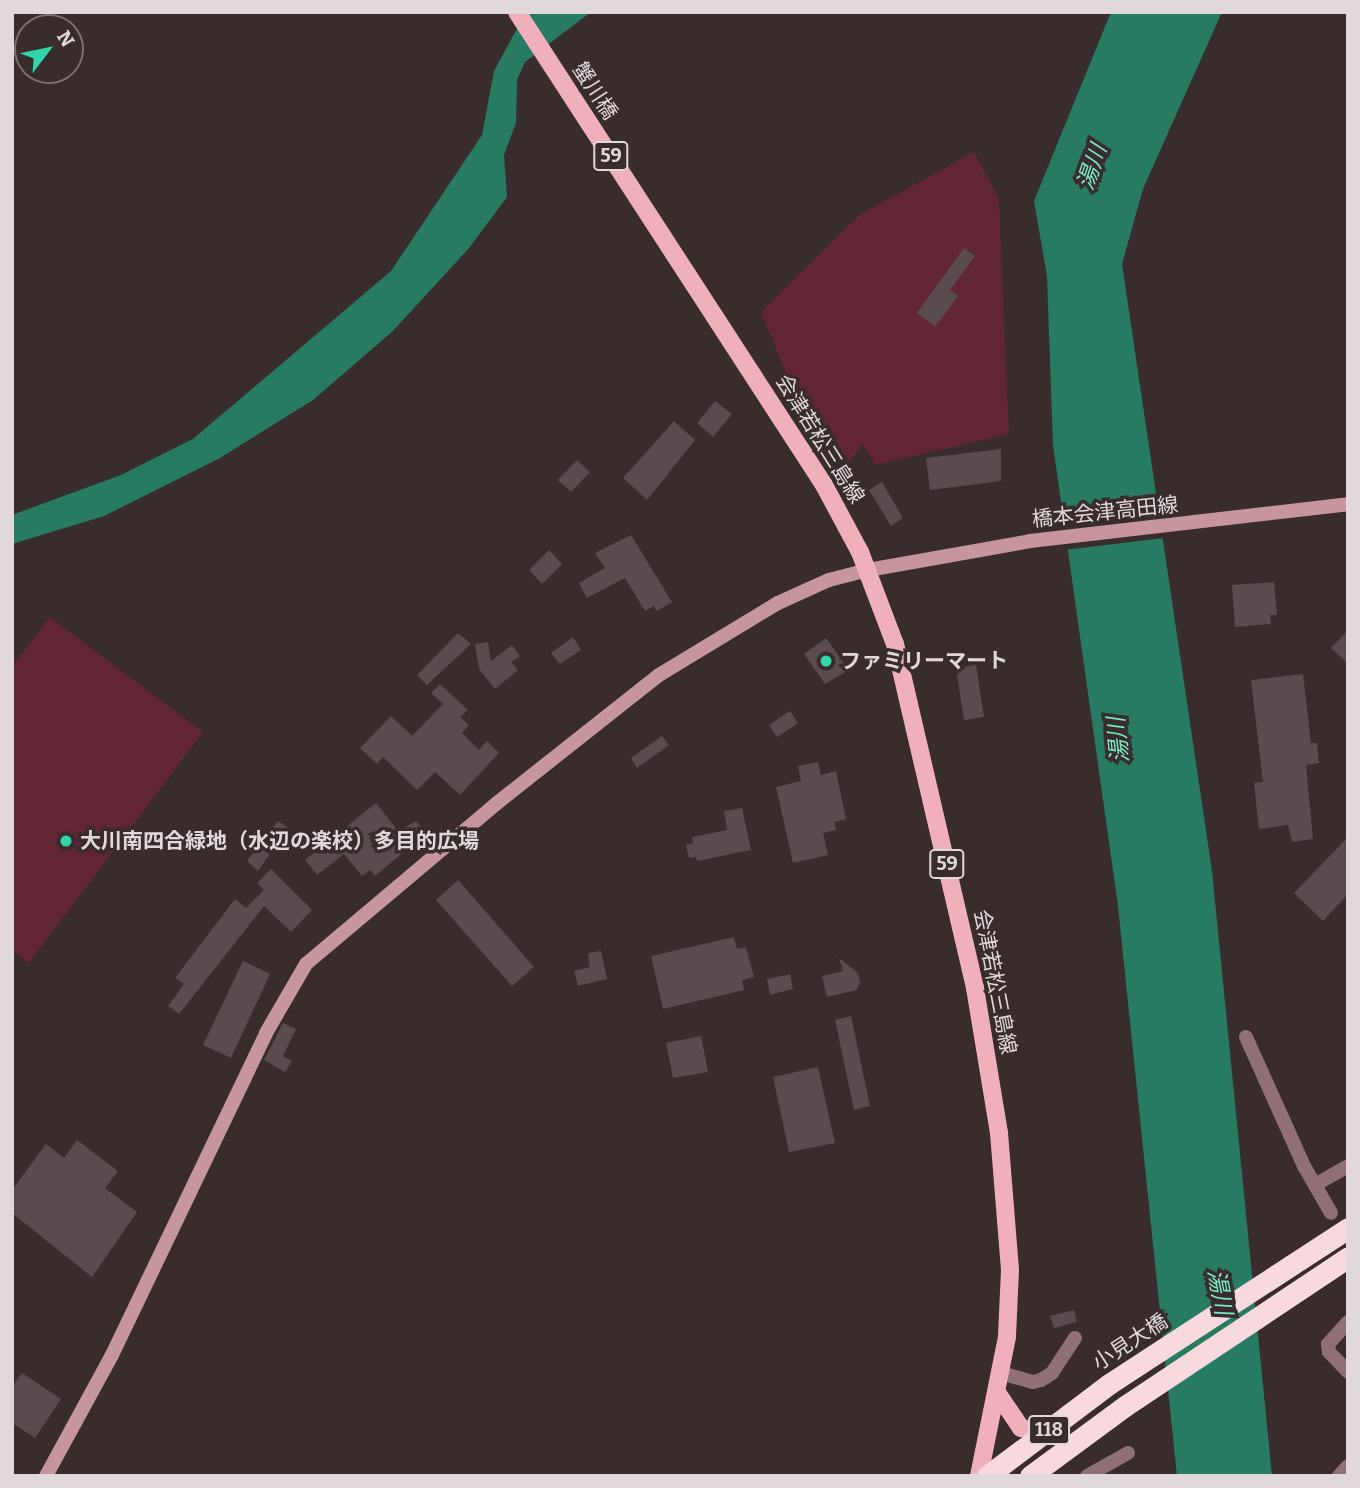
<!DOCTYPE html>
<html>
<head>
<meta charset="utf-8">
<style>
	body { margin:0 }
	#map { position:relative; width:1360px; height:1488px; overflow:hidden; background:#382c2d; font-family:Bitter,"Noto Sans JP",serif }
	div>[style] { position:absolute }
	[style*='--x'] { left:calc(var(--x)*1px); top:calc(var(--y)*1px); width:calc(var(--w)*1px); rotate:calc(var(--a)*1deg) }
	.green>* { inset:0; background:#612533 }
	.water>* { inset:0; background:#277b62 }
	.pier>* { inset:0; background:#382c2d }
	.building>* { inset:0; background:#5a4c4e }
	.street>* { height:14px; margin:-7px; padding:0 7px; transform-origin:7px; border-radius:7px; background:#907075 }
	.secondary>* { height:14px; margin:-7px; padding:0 7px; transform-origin:7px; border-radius:7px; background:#c6959d }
	.primary>* { height:18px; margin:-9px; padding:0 9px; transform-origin:9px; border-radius:9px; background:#f0b0bb }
	.highway>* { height:21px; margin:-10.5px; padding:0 10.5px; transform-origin:10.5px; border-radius:10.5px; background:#f8d9dd }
	.dots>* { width:19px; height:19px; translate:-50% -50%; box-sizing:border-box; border:4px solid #382c2d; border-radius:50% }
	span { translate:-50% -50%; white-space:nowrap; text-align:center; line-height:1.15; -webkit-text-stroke:7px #382c2d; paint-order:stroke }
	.shield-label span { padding:2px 5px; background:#382c2d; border:2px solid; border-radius:5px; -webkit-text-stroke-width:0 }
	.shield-label { font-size:19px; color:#e1d8d9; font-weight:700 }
	.street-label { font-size:21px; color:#e1d8d9 }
	.poi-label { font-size:21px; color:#e1d8d9; font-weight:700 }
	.left { translate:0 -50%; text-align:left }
	.water-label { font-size:23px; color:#77eac4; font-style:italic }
	.frame { position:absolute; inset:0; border:14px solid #e1d8d9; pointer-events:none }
	.north { position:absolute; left:14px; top:14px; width:70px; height:70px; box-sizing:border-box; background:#382c2d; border:2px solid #7c7172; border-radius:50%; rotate:58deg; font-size:19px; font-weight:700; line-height:28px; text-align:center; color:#e1d8d9 }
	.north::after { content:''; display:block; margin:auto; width:24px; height:32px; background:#32d4a9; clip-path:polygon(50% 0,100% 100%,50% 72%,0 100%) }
</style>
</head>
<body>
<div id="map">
	<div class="green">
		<div style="clip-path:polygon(974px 152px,999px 199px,1009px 434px,875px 465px,863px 444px,844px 469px,796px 398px,761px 312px,859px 215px)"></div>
		<div style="clip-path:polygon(50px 617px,203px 732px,29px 963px,12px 950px,12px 667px)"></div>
	</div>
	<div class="water">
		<div style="clip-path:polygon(526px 12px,591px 12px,525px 62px,517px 80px,516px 123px,504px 155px,507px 197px,469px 248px,393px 331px,313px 400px,220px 458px,104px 516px,12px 544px,12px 515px,121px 475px,193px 439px,391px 271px,482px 135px,494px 71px)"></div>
		<div style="clip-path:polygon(1111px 12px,1222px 12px,1143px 189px,1122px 264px,1212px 871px,1272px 1476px,1177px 1476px,1118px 906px,1053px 445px,1047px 276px,1034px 201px)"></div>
	</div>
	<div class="pier">
		<div style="clip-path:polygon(1159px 511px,1164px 538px,1064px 550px,1060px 520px)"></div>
	</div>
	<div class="building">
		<div style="clip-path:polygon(964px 248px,975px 256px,950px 290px,958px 296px,935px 327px,917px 313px)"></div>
		<div style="clip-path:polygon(715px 401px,732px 414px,713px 437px,697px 423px)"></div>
		<div style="clip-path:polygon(674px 421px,695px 440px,647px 500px,623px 478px)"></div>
		<div style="clip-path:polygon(1001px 449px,1001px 481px,930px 490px,926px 458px)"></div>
		<div style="clip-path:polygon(577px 460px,590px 472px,571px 492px,558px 480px)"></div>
		<div style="clip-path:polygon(882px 482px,903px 518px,891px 526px,869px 490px)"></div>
		<div style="clip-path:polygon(631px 535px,672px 602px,657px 611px,654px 606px,645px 611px,625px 578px,587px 598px,579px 583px,605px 568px,595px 553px)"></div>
		<div style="clip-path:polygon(549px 550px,562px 564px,542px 584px,529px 570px)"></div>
		<div style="clip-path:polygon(1274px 582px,1277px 615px,1270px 615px,1271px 624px,1235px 627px,1232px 585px)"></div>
		<div style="clip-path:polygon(1348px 630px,1348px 664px,1331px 648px)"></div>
		<div style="clip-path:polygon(458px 633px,471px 644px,427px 685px,417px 675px)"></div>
		<div style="clip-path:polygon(573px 637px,581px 650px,560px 664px,551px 653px)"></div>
		<div style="clip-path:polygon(826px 638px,849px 670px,825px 684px,804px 654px)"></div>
		<div style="clip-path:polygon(488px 642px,491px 661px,512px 645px,520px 656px,511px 662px,518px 670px,495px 689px,479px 669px,475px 644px)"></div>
		<div style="clip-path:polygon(976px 665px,984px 717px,964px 720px,956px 668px)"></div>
		<div style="clip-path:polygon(1303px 674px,1311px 743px,1317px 743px,1319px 763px,1306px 765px,1313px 839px,1292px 842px,1288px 825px,1259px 829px,1254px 783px,1263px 782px,1251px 680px)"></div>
		<div style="clip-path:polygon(440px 684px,468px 710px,460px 717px,469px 725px,462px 733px,479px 750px,487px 741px,499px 753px,460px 795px,435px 772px,417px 790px,383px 757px,377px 764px,360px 748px,391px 716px,412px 736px,443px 704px,431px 693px)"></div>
		<div style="clip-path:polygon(790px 711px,798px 723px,777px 737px,769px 725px)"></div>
		<div style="clip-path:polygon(662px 736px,669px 745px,637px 768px,631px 758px)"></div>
		<div style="clip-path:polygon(818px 762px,821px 775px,836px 771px,846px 819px,834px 822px,836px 830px,823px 833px,828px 855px,793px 863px,776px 787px,801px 781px,798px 766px)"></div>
		<div style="clip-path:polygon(376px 803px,398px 831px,416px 821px,426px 833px,375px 876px,370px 870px,362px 876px,344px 854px,317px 875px,305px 860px)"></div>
		<div style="clip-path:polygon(742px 808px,751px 850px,697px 861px,696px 857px,689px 858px,686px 845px,693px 843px,692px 837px,727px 830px,724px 811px)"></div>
		<div style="clip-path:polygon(278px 821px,288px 828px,258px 871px,247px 861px)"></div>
		<div style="clip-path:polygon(1348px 837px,1348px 894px,1323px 921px,1294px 893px)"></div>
		<div style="clip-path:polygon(271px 869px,312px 910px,291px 932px,264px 906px,179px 1014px,168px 1006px,184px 984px,175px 978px,235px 899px,246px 908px,264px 890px,257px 883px)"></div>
		<div style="clip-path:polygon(458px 880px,534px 967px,512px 986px,436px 900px)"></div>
		<div style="clip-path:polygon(734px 937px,737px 949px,746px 947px,754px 977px,742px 980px,744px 990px,663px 1009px,651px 956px)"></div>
		<div style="clip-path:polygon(601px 951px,607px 979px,578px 986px,574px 971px,590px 967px,588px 953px)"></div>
		<div style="clip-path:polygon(839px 958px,858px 973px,860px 982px,857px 990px,827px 997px,822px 976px,843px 971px)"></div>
		<div style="clip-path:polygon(243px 961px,270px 974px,231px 1058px,203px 1045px)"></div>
		<div style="clip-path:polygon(790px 974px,793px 989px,770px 995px,767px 979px)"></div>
		<div style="clip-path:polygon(851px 1016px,870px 1106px,854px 1110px,835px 1020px)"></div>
		<div style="clip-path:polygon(283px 1023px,296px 1029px,283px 1056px,292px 1061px,285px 1072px,264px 1060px)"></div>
		<div style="clip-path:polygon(701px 1036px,708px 1072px,673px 1078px,666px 1043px)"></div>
		<div style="clip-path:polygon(818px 1067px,835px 1143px,789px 1152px,773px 1077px)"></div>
		<div style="clip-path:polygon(77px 1140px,118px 1171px,105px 1188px,137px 1212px,92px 1277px,12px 1213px,12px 1190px,46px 1144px,64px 1158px)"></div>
		<div style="clip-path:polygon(1074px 1310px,1077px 1322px,1054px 1328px,1050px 1316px)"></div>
		<div style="clip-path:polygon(22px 1373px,61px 1399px,35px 1438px,12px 1423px,12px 1387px)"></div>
	</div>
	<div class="street">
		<div style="--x:1246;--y:1037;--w:141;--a:65.8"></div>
		<div style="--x:1304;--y:1166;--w:54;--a:60.1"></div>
		<div style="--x:1315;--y:1185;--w:38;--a:-30"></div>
		<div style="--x:1348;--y:1322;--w:30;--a:132"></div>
		<div style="--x:1328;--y:1344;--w:8;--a:83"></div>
		<div style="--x:1329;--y:1352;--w:28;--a:46"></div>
		<div style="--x:1001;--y:1373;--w:33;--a:16"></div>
		<div style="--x:1033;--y:1382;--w:8;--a:-14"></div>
		<div style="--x:1041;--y:1380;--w:13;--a:-32"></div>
		<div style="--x:1052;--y:1373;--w:42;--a:-56.7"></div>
		<div style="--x:1087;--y:1476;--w:47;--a:-29.3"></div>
		<div style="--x:1339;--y:1476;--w:13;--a:-48"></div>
	</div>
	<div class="secondary">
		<div style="--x:46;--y:1476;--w:138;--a:-61.4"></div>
		<div style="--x:112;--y:1355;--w:357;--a:-64.4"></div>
		<div style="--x:266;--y:1033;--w:80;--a:-59.9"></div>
		<div style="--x:306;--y:964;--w:250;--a:-40.1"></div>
		<div style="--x:497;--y:803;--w:206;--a:-38.3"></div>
		<div style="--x:659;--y:675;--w:139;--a:-31.2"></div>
		<div style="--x:778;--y:603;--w:56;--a:-24.3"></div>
		<div style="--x:829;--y:580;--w:40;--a:-14.4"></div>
		<div style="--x:868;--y:570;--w:165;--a:-10.1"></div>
		<div style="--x:1030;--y:541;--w:320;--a:-6.6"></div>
	</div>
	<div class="primary">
		<div style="--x:517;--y:12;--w:564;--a:57.01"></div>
		<div style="--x:824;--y:485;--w:76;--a:61.8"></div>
		<div style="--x:860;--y:552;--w:98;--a:69.2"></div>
		<div style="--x:895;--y:644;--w:353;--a:76.9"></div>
		<div style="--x:975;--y:988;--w:147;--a:80.6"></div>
		<div style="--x:999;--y:1133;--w:137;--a:85.4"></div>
		<div style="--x:1010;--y:1270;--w:67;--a:92.6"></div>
		<div style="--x:1007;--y:1337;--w:142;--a:101.4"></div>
		<div style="--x:998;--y:1394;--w:41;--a:55.9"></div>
		<div style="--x:1021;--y:1428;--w:24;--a:12"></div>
	</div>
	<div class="highway">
		<div style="--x:987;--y:1476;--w:153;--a:-37"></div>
		<div style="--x:1109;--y:1384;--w:285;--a:-33.1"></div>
		<div style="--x:1030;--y:1476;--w:118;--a:-36.4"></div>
		<div style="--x:1125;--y:1406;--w:268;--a:-33.7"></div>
	</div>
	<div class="dots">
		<div style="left:826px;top:661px;background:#32d4a9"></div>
		<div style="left:66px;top:841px;background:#32d4a9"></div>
	</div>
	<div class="shield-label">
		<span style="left:611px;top:156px">59</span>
		<span style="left:947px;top:864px">59</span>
		<span style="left:1049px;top:1430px">118</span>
	</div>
	<div class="street-label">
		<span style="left:595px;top:91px;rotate:57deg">蟹川橋</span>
		<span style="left:820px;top:439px;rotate:58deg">会津若松三島線</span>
		<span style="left:1105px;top:512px;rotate:-6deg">橋本会津高田線</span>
		<span style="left:995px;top:982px;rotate:79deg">会津若松三島線</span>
		<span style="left:1130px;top:1342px;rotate:-33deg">小見大橋</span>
	</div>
	<div class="poi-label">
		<span class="left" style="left:840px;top:661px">ファミリーマート</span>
		<span class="left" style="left:80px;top:841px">大川南四合緑地（水辺の楽校）多目的広場</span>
	</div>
	<div class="water-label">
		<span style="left:1092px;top:167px;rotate:-71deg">湯川</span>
		<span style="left:1118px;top:740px;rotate:-96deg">湯川</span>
		<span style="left:1220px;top:1292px;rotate:79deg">湯川</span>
	</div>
	<div class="frame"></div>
	<div class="north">N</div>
</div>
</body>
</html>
